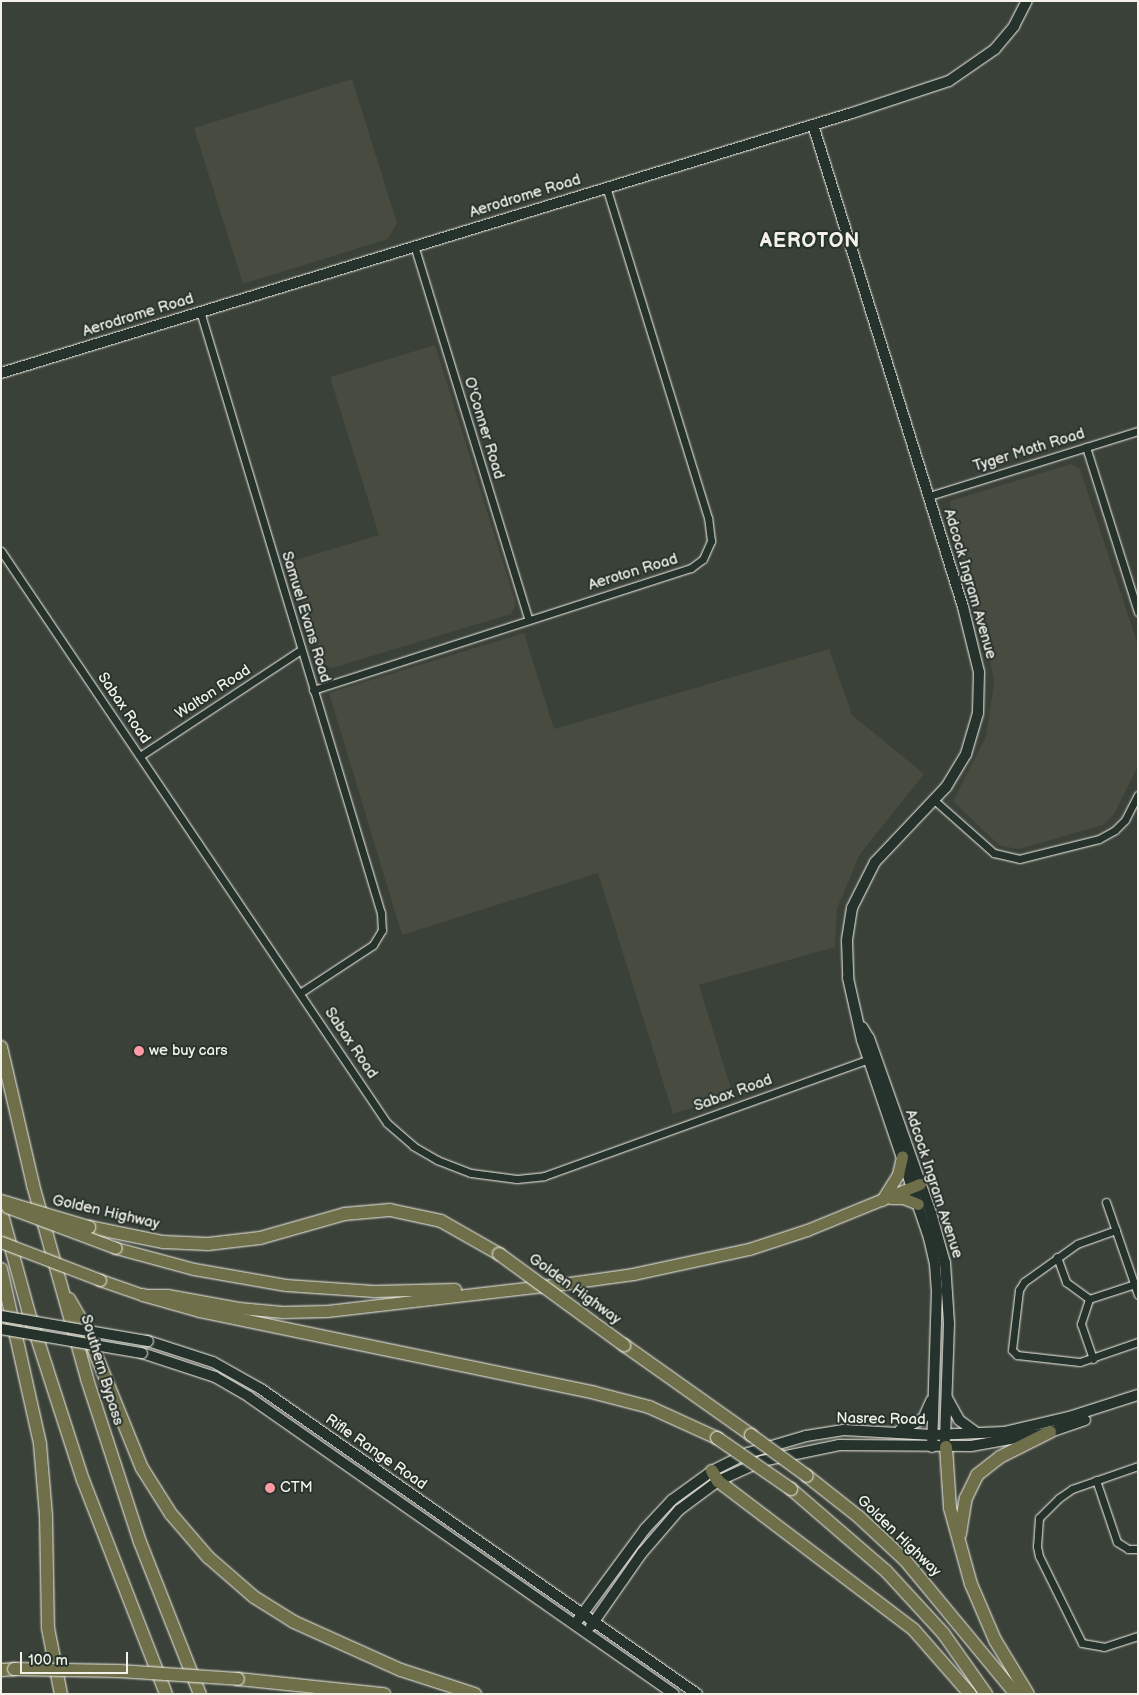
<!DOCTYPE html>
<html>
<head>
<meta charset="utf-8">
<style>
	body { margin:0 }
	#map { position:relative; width:1139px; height:1695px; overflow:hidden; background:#3a4138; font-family:"Balsamiq Sans",sans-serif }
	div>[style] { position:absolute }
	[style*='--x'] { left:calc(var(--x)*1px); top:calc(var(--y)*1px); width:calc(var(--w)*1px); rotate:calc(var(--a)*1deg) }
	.built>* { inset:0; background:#484b3f }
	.roads { filter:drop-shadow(0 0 1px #f4f1e8) drop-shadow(0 0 1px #f4f1e8) }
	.street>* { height:7px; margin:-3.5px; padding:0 3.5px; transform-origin:3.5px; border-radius:3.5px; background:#26332d }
	.secondary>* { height:10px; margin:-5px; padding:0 5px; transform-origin:5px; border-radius:5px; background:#26332d }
	.primary>* { height:11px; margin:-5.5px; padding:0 5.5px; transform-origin:5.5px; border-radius:5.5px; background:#6f704a }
	.highway>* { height:12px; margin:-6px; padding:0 6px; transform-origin:6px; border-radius:6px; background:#6f704a }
	.bridges { filter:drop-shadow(0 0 1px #f4f1e8) drop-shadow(0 0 1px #f4f1e8) }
	.secondary-bridge>* { height:10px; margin:-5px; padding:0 5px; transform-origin:5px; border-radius:5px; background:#26332d }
	.primary-bridge>* { height:11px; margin:-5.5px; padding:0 5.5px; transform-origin:5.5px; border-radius:5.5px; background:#6f704a }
	.highway-bridge>* { height:12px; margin:-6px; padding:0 6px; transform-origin:6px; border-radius:6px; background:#6f704a }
	.dots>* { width:14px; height:14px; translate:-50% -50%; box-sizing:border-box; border:2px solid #26332d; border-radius:50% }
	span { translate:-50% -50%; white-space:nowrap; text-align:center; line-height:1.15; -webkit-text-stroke:4px #26332d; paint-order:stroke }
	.street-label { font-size:15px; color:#f4f1e8 }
	.poi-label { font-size:15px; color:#f4f1e8 }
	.left { translate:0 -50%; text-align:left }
	.district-label { font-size:20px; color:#f4f1e8; font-weight:700; letter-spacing:1px }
	.frame { position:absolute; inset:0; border:2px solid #f4f1e8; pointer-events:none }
	.scale { position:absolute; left:20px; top:1652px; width:108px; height:22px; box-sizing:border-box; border:2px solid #f4f1e8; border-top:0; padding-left:6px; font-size:15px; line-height:18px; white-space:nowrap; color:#f4f1e8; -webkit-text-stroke:4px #26332d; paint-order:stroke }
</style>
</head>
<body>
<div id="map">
	<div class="built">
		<div style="clip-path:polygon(352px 79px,397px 223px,388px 239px,243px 284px,194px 128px)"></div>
		<div style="clip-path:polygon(435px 345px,516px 604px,511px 614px,332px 668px,322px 663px,289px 562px,379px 535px,330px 377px)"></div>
		<div style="clip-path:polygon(1071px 464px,1080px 469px,1138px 645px,1138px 766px,1114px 814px,1103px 825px,1020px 849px,1000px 846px,953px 801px,986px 737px,994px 683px,986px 637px,953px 529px,950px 501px)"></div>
		<div style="clip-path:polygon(524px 633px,554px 729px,829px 649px,852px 715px,924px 774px,860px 854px,837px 908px,835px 947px,699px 985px,733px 1095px,673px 1114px,598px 873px,402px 935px,329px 693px)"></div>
	</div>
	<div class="roads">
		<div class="street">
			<div style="--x:414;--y:245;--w:391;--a:73"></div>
			<div style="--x:200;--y:311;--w:629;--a:73.27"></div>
			<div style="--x:381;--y:913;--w:17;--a:87"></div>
			<div style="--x:382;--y:930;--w:17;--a:121"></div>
			<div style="--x:373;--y:945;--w:87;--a:146.7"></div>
			<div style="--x:1086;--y:447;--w:173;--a:72.5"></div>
			<div style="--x:929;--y:496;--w:219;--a:-17.3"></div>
			<div style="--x:1;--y:551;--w:690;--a:55.99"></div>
			<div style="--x:387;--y:1123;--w:35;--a:41"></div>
			<div style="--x:413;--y:1146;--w:28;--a:30"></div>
			<div style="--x:437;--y:1160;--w:36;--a:21"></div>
			<div style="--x:471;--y:1173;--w:46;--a:7.4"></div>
			<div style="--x:517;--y:1179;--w:27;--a:-6"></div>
			<div style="--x:544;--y:1176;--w:348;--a:-19.8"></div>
			<div style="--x:313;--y:690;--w:397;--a:-17.9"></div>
			<div style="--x:691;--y:568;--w:15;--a:-37"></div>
			<div style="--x:703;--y:559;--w:20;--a:-66"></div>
			<div style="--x:711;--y:541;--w:23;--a:-97"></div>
			<div style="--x:708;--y:518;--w:346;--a:-107.1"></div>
			<div style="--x:140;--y:756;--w:193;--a:-33.4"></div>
			<div style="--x:934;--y:800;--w:80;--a:41.5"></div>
			<div style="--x:994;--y:853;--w:26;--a:13"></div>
			<div style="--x:1019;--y:859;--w:82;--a:-14"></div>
			<div style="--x:1099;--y:839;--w:18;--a:-29"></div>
			<div style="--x:1115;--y:830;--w:14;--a:-45"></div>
			<div style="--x:1125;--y:820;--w:28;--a:-63"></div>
			<div style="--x:1106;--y:1202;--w:98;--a:71"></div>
			<div style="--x:1116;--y:1230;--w:41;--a:160.3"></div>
			<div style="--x:1077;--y:1244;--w:65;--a:144.4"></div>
			<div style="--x:1024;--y:1282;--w:9;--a:122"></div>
			<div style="--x:1019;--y:1290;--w:60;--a:96.7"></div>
			<div style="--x:1012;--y:1350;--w:7;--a:45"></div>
			<div style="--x:1017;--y:1355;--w:63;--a:6.3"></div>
			<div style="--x:1080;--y:1362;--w:61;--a:-19"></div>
			<div style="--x:1057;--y:1257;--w:27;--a:70"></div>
			<div style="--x:1066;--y:1282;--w:29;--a:36"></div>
			<div style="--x:1089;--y:1299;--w:26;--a:108"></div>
			<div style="--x:1081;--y:1324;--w:37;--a:71"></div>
			<div style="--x:1089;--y:1299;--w:52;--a:-18.1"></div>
			<div style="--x:1138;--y:1466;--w:70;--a:160.8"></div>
			<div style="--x:1072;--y:1489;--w:16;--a:145"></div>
			<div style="--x:1059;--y:1498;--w:28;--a:135"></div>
			<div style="--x:1039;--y:1518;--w:28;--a:94"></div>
			<div style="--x:1037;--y:1546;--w:10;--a:79"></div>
			<div style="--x:1039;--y:1556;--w:97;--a:63.7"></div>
			<div style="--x:1082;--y:1643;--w:22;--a:10"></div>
			<div style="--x:1104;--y:1647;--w:36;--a:-18"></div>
			<div style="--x:1096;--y:1480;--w:65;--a:71.3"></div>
			<div style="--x:1117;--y:1542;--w:13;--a:32"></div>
			<div style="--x:1128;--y:1549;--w:10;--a:0"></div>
		</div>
		<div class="secondary">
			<div style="--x:813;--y:125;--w:505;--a:72.71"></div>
			<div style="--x:963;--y:607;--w:67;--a:76.2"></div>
			<div style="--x:979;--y:672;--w:41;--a:91.4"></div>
			<div style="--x:978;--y:713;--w:43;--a:106.3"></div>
			<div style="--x:966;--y:754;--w:39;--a:121"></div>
			<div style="--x:946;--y:787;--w:103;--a:133.4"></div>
			<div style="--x:875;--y:862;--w:51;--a:116.6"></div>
			<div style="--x:852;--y:908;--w:33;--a:99"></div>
			<div style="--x:847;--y:941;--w:37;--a:88"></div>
			<div style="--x:848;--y:978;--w:64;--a:77.3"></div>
			<div style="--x:862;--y:1040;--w:209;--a:71.3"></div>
			<div style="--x:929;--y:1238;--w:27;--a:77"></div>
			<div style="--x:935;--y:1264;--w:26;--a:86"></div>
			<div style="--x:937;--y:1290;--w:157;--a:91.8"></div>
			<div style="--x:1;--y:373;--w:890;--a:-16.99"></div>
			<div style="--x:852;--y:113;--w:102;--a:-18.3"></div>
			<div style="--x:949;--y:81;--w:56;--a:-34.8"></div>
			<div style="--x:995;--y:49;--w:30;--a:-50"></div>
			<div style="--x:1014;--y:26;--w:28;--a:-63"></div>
			<div style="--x:862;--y:1027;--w:13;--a:58"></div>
			<div style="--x:869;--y:1038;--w:186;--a:70.5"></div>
			<div style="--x:931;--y:1213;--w:52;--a:74.4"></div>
			<div style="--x:945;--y:1263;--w:61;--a:86.2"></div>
			<div style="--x:949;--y:1324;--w:116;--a:92"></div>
			<div style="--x:148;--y:1341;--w:68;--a:17.9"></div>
			<div style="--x:213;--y:1362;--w:55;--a:29.4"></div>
			<div style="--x:261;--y:1389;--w:532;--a:34.97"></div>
			<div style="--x:142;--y:1353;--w:77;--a:18.2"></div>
			<div style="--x:215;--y:1377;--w:39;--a:30"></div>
			<div style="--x:249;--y:1397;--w:518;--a:34.95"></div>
			<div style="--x:947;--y:1398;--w:25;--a:61"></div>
			<div style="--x:959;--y:1420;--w:22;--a:36"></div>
			<div style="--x:900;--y:1430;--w:25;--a:-26"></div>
			<div style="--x:923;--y:1419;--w:20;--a:-66"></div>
			<div style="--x:575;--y:1624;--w:118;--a:-53.6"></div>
			<div style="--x:645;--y:1529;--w:40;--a:-47"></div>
			<div style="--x:672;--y:1500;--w:49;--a:-35.9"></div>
			<div style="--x:712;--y:1471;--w:40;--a:-26.6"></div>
			<div style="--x:748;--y:1453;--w:60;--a:-16.3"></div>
			<div style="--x:806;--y:1436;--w:38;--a:-9"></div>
			<div style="--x:844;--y:1430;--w:89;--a:3.2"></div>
			<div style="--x:933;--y:1435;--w:71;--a:-2.4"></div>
			<div style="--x:1004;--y:1432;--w:67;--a:-13"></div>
			<div style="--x:1069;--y:1417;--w:72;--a:-17.7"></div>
			<div style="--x:591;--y:1626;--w:89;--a:-55.1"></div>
			<div style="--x:642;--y:1553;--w:57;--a:-49.3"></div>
			<div style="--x:679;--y:1510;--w:49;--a:-36.6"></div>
			<div style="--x:718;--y:1481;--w:48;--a:-24.4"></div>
			<div style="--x:762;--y:1461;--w:79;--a:-11.7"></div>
			<div style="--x:839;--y:1445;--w:132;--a:0.4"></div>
			<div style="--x:971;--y:1446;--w:80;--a:-10"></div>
			<div style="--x:1050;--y:1432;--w:37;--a:-19"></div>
		</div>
		<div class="primary">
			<div style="--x:891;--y:1198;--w:12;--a:0"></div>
			<div style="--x:903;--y:1198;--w:16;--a:22"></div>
			<div style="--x:882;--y:1200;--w:31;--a:-58"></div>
			<div style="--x:898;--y:1174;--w:18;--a:-77"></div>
			<div style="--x:116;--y:1248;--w:81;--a:15.1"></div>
			<div style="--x:194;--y:1269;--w:93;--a:9.9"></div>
			<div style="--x:286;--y:1285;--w:88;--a:3.9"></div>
			<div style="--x:374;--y:1291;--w:81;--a:-1.4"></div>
			<div style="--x:100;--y:1280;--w:46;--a:19.2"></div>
			<div style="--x:143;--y:1295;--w:24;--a:0"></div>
			<div style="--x:167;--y:1295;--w:73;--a:10.2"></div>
			<div style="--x:239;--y:1308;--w:44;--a:5.2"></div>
			<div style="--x:283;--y:1312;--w:44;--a:-1.3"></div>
			<div style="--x:327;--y:1311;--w:244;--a:-6.6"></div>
			<div style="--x:569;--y:1283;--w:65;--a:-8"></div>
			<div style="--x:633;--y:1274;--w:119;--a:-12.2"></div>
			<div style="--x:749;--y:1249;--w:61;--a:-18.1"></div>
			<div style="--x:807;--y:1230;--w:122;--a:-22.2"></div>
		</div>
		<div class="highway">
			<div style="--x:1;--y:1047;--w:142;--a:76.9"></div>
			<div style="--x:33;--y:1185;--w:201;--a:74.4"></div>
			<div style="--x:87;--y:1379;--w:171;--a:72"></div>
			<div style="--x:140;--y:1542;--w:163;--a:68.5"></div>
			<div style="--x:1;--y:1211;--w:103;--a:74.7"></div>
			<div style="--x:28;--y:1310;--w:179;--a:72.1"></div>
			<div style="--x:83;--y:1480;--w:230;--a:68.8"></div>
			<div style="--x:89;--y:1227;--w:76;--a:11.5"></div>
			<div style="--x:163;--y:1242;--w:45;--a:2.5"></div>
			<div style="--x:208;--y:1244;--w:52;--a:-6.6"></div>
			<div style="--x:260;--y:1238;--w:87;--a:-15.9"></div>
			<div style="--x:344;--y:1214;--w:46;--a:-5"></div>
			<div style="--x:390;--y:1210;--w:52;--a:12.2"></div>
			<div style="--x:441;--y:1221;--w:67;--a:29.6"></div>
			<div style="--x:1;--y:1269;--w:179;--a:77.4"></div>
			<div style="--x:40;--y:1444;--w:72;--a:85.2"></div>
			<div style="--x:46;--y:1516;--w:112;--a:89"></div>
			<div style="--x:48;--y:1628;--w:67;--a:78.9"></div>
			<div style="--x:143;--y:1295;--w:59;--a:15.7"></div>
			<div style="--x:200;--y:1311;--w:403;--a:11.7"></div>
			<div style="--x:595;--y:1393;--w:56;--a:14.5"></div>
			<div style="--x:649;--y:1407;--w:75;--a:24.5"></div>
			<div style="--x:69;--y:1299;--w:28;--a:60"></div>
			<div style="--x:83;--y:1323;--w:157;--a:67.9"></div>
			<div style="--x:142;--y:1468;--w:54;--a:57.8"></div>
			<div style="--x:171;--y:1514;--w:57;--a:49.3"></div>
			<div style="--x:208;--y:1557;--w:61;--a:41"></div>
			<div style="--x:254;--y:1597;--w:47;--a:32"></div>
			<div style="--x:294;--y:1622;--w:117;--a:24.2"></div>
			<div style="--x:401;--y:1670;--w:78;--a:18"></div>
			<div style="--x:624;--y:1345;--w:156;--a:35.3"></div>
			<div style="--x:946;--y:1447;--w:61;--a:86.2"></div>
			<div style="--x:950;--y:1508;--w:79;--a:74.6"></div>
			<div style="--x:971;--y:1584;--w:61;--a:66.8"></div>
			<div style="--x:995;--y:1640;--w:63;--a:58.6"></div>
			<div style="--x:712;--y:1471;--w:12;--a:59"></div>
			<div style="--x:718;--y:1481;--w:246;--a:37.2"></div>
			<div style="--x:914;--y:1630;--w:85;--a:48.8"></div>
			<div style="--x:807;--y:1476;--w:66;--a:38.3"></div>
			<div style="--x:859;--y:1517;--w:63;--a:43.1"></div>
			<div style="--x:905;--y:1560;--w:174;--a:50.4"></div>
			<div style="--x:791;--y:1489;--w:125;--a:40.8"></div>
			<div style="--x:886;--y:1571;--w:84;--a:47.4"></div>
			<div style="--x:943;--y:1633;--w:75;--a:54.8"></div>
			<div style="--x:960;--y:1534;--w:36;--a:-81"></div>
			<div style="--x:966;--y:1498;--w:25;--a:-64"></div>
			<div style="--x:977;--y:1475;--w:29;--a:-38"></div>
			<div style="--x:1000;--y:1457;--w:56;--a:-26.6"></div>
			<div style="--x:1;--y:1670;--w:13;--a:-4"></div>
			<div style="--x:238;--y:1679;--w:147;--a:5.9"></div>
		</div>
	</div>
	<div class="bridges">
		<div class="secondary-bridge">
			<div style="--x:1;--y:1316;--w:149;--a:9.7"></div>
			<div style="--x:1;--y:1329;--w:143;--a:9.7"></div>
		</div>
		<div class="primary-bridge">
			<div style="--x:7;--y:1207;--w:116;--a:20.6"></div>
			<div style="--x:1;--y:1242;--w:106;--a:21"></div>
		</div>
		<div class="highway-bridge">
			<div style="--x:1;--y:1201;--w:92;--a:16.5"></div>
			<div style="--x:499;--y:1254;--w:155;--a:36.1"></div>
			<div style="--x:751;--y:1435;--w:69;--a:36.2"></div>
			<div style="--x:717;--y:1438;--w:90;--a:34.6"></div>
			<div style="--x:14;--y:1669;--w:105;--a:1.1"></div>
			<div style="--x:119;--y:1671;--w:119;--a:3.8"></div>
		</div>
	</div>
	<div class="dots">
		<div style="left:139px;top:1051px;background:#ff9aa2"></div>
		<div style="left:270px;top:1488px;background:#ff9aa2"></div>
	</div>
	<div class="street-label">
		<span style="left:525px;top:196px;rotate:-17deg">Aerodrome Road</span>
		<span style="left:138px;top:315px;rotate:-17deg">Aerodrome Road</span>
		<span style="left:484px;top:428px;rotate:73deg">O'Conner Road</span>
		<span style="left:1029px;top:450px;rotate:-17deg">Tyger Moth Road</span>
		<span style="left:633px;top:572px;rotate:-17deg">Aeroton Road</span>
		<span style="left:970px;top:584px;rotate:74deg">Adcock Ingram Avenue</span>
		<span style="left:306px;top:617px;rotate:73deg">Samuel Evans Road</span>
		<span style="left:213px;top:692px;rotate:-33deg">Walton Road</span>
		<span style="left:124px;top:708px;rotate:56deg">Sabax Road</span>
		<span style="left:351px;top:1043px;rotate:56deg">Sabax Road</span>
		<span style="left:733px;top:1093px;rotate:-20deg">Sabax Road</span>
		<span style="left:934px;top:1184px;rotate:72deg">Adcock Ingram Avenue</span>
		<span style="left:106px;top:1212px;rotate:13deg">Golden Highway</span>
		<span style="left:575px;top:1289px;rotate:36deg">Golden Highway</span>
		<span style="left:102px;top:1370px;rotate:73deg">Southern Bypass</span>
		<span style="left:881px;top:1419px;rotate:1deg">Nasrec Road</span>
		<span style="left:376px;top:1452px;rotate:35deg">Rifle Range Road</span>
		<span style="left:899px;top:1536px;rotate:44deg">Golden Highway</span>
	</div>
	<div class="poi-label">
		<span class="left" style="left:149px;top:1051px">we buy cars</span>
		<span class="left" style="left:280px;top:1488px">CTM</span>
	</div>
	<div class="district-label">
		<span style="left:810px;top:241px">AEROTON</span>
	</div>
	<div class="frame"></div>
	<div class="scale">100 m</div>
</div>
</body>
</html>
